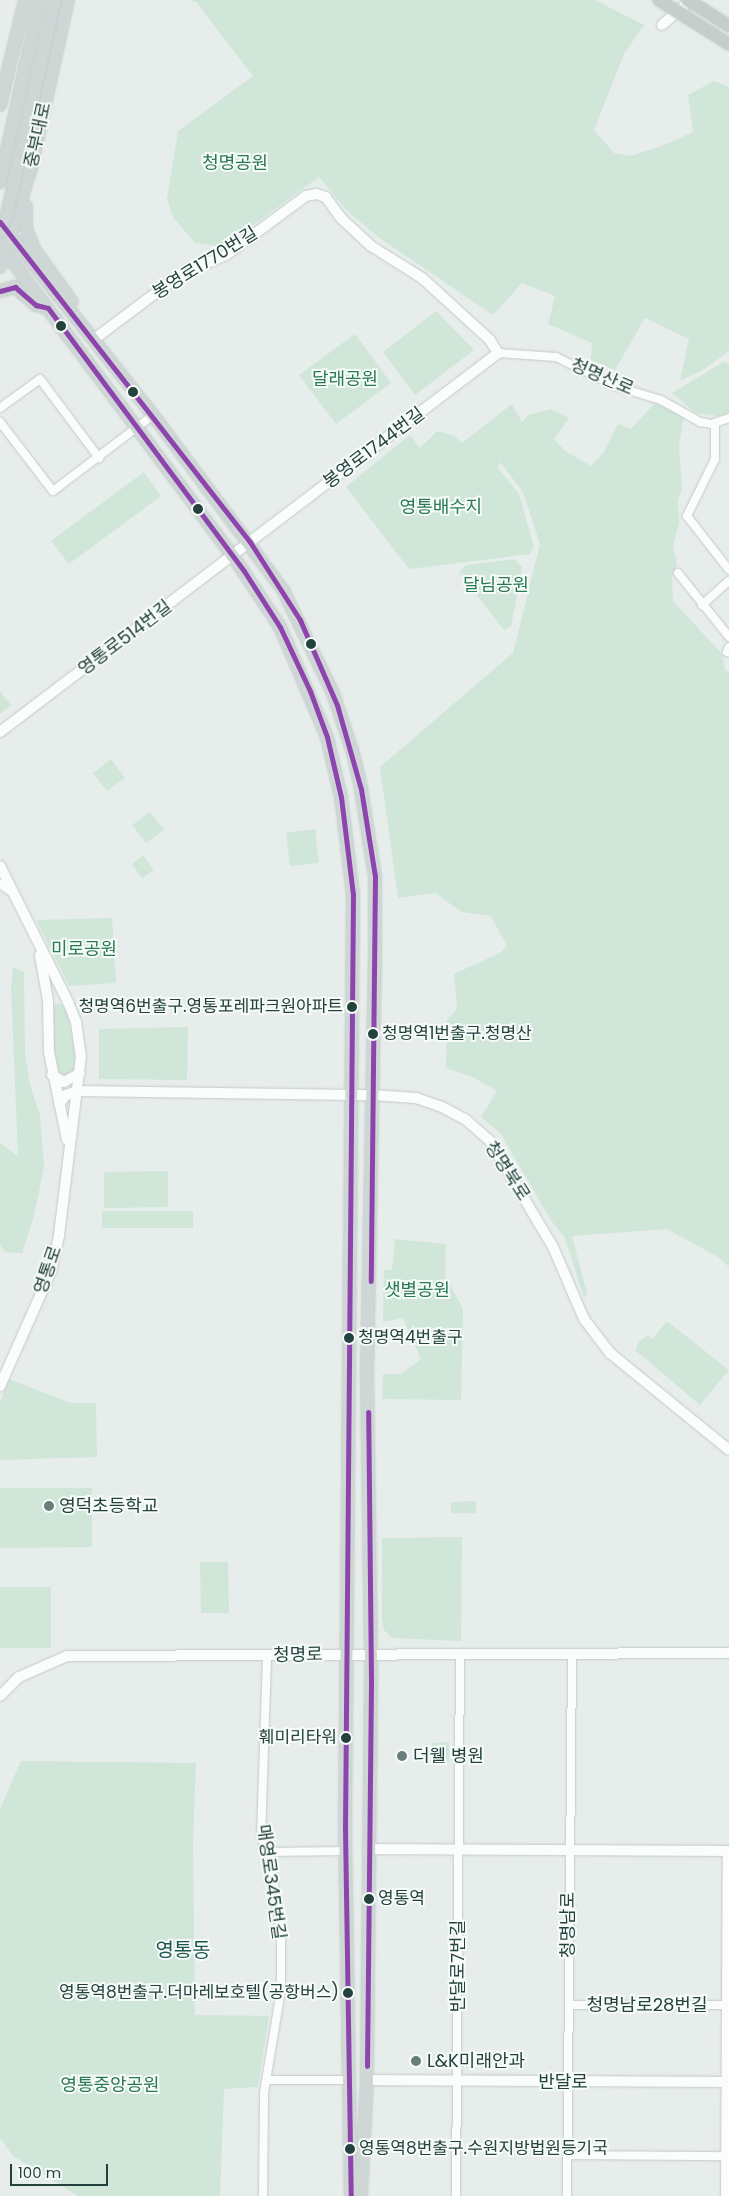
<!DOCTYPE html>
<html>
<head>
<meta charset="utf-8">
<style>
	body { margin:0 }
	#map { position:relative; width:729px; height:2196px; overflow:hidden; background:#e7edeb; font-family:Poppins,"Noto Sans KR",sans-serif }
	div>[style] { position:absolute }
	[style*='--x'] { left:calc(var(--x)*1px); top:calc(var(--y)*1px); width:calc(var(--w)*1px); rotate:calc(var(--a)*1deg) }
	.green>* { inset:0; background:#d0e6d9 }
	.roads { filter:drop-shadow(0 0 1px #c4cac8) drop-shadow(0 0 1px #c4cac8) }
	.minor>* { height:8px; margin:-4px; padding:0 4px; transform-origin:4px; border-radius:4px; background:#fbfcfc }
	.tertiary>* { height:10px; margin:-5px; padding:0 5px; transform-origin:5px; border-radius:5px; background:#fbfcfc }
	.primary>* { height:12px; margin:-6px; padding:0 6px; transform-origin:6px; border-radius:6px; background:#cfd7d6 }
	.bridges { filter:drop-shadow(0 0 1px #c2ccca) drop-shadow(0 0 1px #c2ccca) }
	.primary-bridge>* { height:12px; margin:-6px; padding:0 6px; transform-origin:6px; border-radius:6px; background:#cfd7d6 }
	.trunk-bridge>* { height:12px; margin:-6px; padding:0 6px; transform-origin:6px; border-radius:6px; background:#c6cecc }
	.bus-1>* { height:5px; margin:-2.5px; padding:0 2.5px; transform-origin:2.5px; border-radius:2.5px; background:#8e44ad }
	.dots>* { width:14px; height:14px; translate:-50% -50%; box-sizing:border-box; border:2px solid #f6fbf9; border-radius:50% }
	span { translate:-50% -50%; white-space:nowrap; text-align:center; line-height:1.15; -webkit-text-stroke:4px #f6fbf9; paint-order:stroke }
	.bus-label { font-size:17px; color:#23423d }
	.right { translate:-100% -50%; text-align:right }
	.left { translate:0 -50%; text-align:left }
	.street-label { font-size:18px; color:#23423d }
	.park-label { font-size:18px; color:#2b7b52 }
	.poi-label { font-size:18px; color:#23423d }
	.quarter-label { font-size:20px; color:#1d564e }
	.scale { position:absolute; left:10px; top:2164px; width:98px; height:22px; box-sizing:border-box; border:2px solid #23423d; border-top:0; padding-left:6px; font-size:15px; line-height:18px; white-space:nowrap; color:#23423d; -webkit-text-stroke:4px #f6fbf9; paint-order:stroke }
</style>
</head>
<body>
<div id="map">
	<div class="green">
		<div style="clip-path:polygon(188px 0,595px 0,644px 25px,624px 54px,594px 130px,614px 153px,630px 156px,662px 146px,693px 132px,688px 95px,714px 81px,729px 87px,729px 351px,706px 368px,680px 381px,689px 339px,645px 318px,615px 370px,591px 360px,592px 343px,548px 324px,555px 296px,522px 283px,493px 315px,381px 239px,348px 212px,319px 177px,223px 247px,195px 243px,173px 217px,167px 199px,178px 131px,253px 76px,196px 2px)"></div>
		<div style="clip-path:polygon(436px 311px,474px 350px,415px 395px,383px 352px)"></div>
		<div style="clip-path:polygon(355px 334px,391px 383px,336px 424px,299px 375px)"></div>
		<div style="clip-path:polygon(723px 362px,729px 363px,729px 413px,718px 416px,696px 413px,672px 393px)"></div>
		<div style="clip-path:polygon(655px 403px,684px 417px,679px 445px,682px 489px,678px 500px,679px 523px,673px 547px,677px 564px,672px 576px,673px 601px,722px 654px,725px 670px,729px 672px,729px 1267px,718px 1257px,667px 1229px,572px 1236px,587px 1294px,584px 1298px,565px 1238px,550px 1219px,501px 1134px,481px 1117px,497px 1091px,473px 1077px,446px 1068px,447px 1020px,457px 1009px,454px 974px,500px 953px,507px 946px,491px 916px,462px 912px,435px 893px,398px 898px,380px 767px,513px 653px,540px 544px,523px 492px,500px 462px,498px 468px,519px 494px,534px 547px,530px 554px,409px 569px,346px 487px,410px 435px,420px 448px,437px 431px,453px 435px,462px 443px,512px 404px,522px 422px,528px 415px,551px 409px,569px 418px,554px 439px,565px 451px,591px 466px,603px 453px,618px 424px,631px 429px)"></div>
		<div style="clip-path:polygon(144px 472px,161px 496px,69px 564px,51px 541px)"></div>
		<div style="clip-path:polygon(514px 559px,522px 567px,511px 627px,504px 630px,459px 572px,466px 565px)"></div>
		<div style="clip-path:polygon(0 691px,11px 705px,0 714px)"></div>
		<div style="clip-path:polygon(111px 759px,125px 778px,107px 791px,93px 773px)"></div>
		<div style="clip-path:polygon(150px 812px,164px 830px,146px 843px,132px 825px)"></div>
		<div style="clip-path:polygon(315px 829px,319px 863px,290px 866px,286px 833px)"></div>
		<div style="clip-path:polygon(143px 855px,154px 870px,142px 878px,132px 864px)"></div>
		<div style="clip-path:polygon(112px 918px,116px 983px,69px 986px,36px 920px)"></div>
		<div style="clip-path:polygon(13px 967px,24px 972px,25px 1053px,30px 1085px,40px 1115px,44px 1167px,34px 1216px,22px 1253px,5px 1252px,0 1245px,0 1143px,18px 1156px,11px 988px)"></div>
		<div style="clip-path:polygon(58px 1003px,66px 1007px,78px 1066px,72px 1075px,63px 1077px,54px 1069px,52px 1009px)"></div>
		<div style="clip-path:polygon(188px 1027px,187px 1080px,99px 1079px,99px 1029px)"></div>
		<div style="clip-path:polygon(168px 1171px,168px 1207px,104px 1208px,104px 1172px)"></div>
		<div style="clip-path:polygon(102px 1211px,193px 1211px,193px 1228px,102px 1228px)"></div>
		<div style="clip-path:polygon(395px 1239px,446px 1244px,445px 1276px,463px 1309px,461px 1400px,382px 1399px,383px 1374px,401px 1374px,421px 1359px,403px 1318px,383px 1322px,384px 1270px,392px 1270px)"></div>
		<div style="clip-path:polygon(667px 1321px,729px 1370px,700px 1405px,635px 1350px,639px 1342px,648px 1335px,652px 1339px)"></div>
		<div style="clip-path:polygon(9px 1379px,71px 1403px,96px 1403px,97px 1457px,0 1460px,0 1402px)"></div>
		<div style="clip-path:polygon(0 1488px,92px 1488px,92px 1547px,0 1548px)"></div>
		<div style="clip-path:polygon(476px 1501px,476px 1513px,451px 1513px,451px 1502px)"></div>
		<div style="clip-path:polygon(462px 1537px,461px 1641px,392px 1638px,384px 1630px,382px 1619px,382px 1538px)"></div>
		<div style="clip-path:polygon(200px 1562px,228px 1562px,229px 1613px,201px 1613px)"></div>
		<div style="clip-path:polygon(0 1587px,51px 1587px,51px 1648px,0 1648px)"></div>
		<div style="clip-path:polygon(449px 1742px,449px 1761px,432px 1762px,432px 1743px)"></div>
		<div style="clip-path:polygon(21px 1761px,196px 1763px,193px 1842px,195px 2015px,269px 2016px,258px 2087px,224px 2089px,220px 2196px,78px 2196px,13px 2156px,0 2138px,0 1809px)"></div>
	</div>
	<div class="roads">
		<div class="minor">
			<div style="--x:498;--y:353;--w:58;--a:3.9"></div>
			<div style="--x:556;--y:357;--w:66;--a:26.2"></div>
			<div style="--x:615;--y:386;--w:48;--a:16.9"></div>
			<div style="--x:661;--y:400;--w:45;--a:29.4"></div>
			<div style="--x:700;--y:422;--w:11;--a:10"></div>
			<div style="--x:711;--y:424;--w:19;--a:-18"></div>
			<div style="--x:0;--y:408;--w:49;--a:-35.9"></div>
			<div style="--x:40;--y:379;--w:99;--a:53.2"></div>
			<div style="--x:0;--y:422;--w:87;--a:52.5"></div>
			<div style="--x:53;--y:491;--w:126;--a:-37.2"></div>
			<div style="--x:715;--y:423;--w:36;--a:90"></div>
			<div style="--x:715;--y:459;--w:64;--a:116.2"></div>
			<div style="--x:687;--y:516;--w:68;--a:52.1"></div>
			<div style="--x:678;--y:573;--w:82;--a:51.4"></div>
			<div style="--x:702;--y:605;--w:36;--a:-42"></div>
			<div style="--x:727;--y:652;--w:5;--a:-68"></div>
			<div style="--x:0;--y:884;--w:16;--a:35"></div>
			<div style="--x:269;--y:1852;--w:76;--a:-0.8"></div>
			<div style="--x:569;--y:2005;--w:157;--a:0"></div>
			<div style="--x:266;--y:2080;--w:82;--a:0"></div>
			<div style="--x:567;--y:2155;--w:162;--a:0.4"></div>
			<div style="--x:263;--y:2196;--w:103;--a:-89.4"></div>
			<div style="--x:264;--y:2093;--w:104;--a:-80.6"></div>
			<div style="--x:281;--y:1990;--w:59;--a:-90"></div>
			<div style="--x:281;--y:1931;--w:80;--a:-98.6"></div>
			<div style="--x:269;--y:1852;--w:16;--a:-120"></div>
			<div style="--x:261;--y:1838;--w:182;--a:-88.1"></div>
			<div style="--x:456;--y:2196;--w:542;--a:-89.58"></div>
			<div style="--x:567;--y:2196;--w:541;--a:-89.47"></div>
			<div style="--x:725;--y:2196;--w:345;--a:-89.7"></div>
		</div>
		<div class="tertiary">
			<div style="--x:662;--y:25;--w:38;--a:-41"></div>
			<div style="--x:0;--y:732;--w:626;--a:-37.27"></div>
			<div style="--x:498;--y:353;--w:15;--a:-122"></div>
			<div style="--x:490;--y:340;--w:92;--a:-137.6"></div>
			<div style="--x:422;--y:278;--w:60;--a:-147.9"></div>
			<div style="--x:371;--y:246;--w:41;--a:-137"></div>
			<div style="--x:341;--y:218;--w:26;--a:-126"></div>
			<div style="--x:326;--y:197;--w:9;--a:-162"></div>
			<div style="--x:317;--y:194;--w:11;--a:170"></div>
			<div style="--x:306;--y:196;--w:99;--a:143.6"></div>
			<div style="--x:226;--y:255;--w:49;--a:157.1"></div>
			<div style="--x:181;--y:274;--w:110;--a:143.1"></div>
			<div style="--x:0;--y:866;--w:152;--a:63.4"></div>
			<div style="--x:68;--y:1002;--w:22;--a:68"></div>
			<div style="--x:76;--y:1022;--w:34;--a:82"></div>
			<div style="--x:81;--y:1056;--w:181;--a:97"></div>
			<div style="--x:59;--y:1236;--w:36;--a:103"></div>
			<div style="--x:51;--y:1271;--w:126;--a:113.9"></div>
			<div style="--x:40;--y:955;--w:47;--a:80.1"></div>
			<div style="--x:48;--y:1001;--w:51;--a:88.9"></div>
			<div style="--x:49;--y:1052;--w:90;--a:78.4"></div>
			<div style="--x:52;--y:1075;--w:14;--a:30"></div>
			<div style="--x:64;--y:1082;--w:18;--a:-29"></div>
			<div style="--x:59;--y:1104;--w:11;--a:-52"></div>
			<div style="--x:66;--y:1095;--w:12;--a:-20"></div>
			<div style="--x:77;--y:1091;--w:296;--a:0.8"></div>
			<div style="--x:373;--y:1095;--w:43;--a:4"></div>
			<div style="--x:416;--y:1098;--w:28;--a:19"></div>
			<div style="--x:442;--y:1107;--w:26;--a:28"></div>
			<div style="--x:465;--y:1119;--w:33;--a:41"></div>
			<div style="--x:490;--y:1141;--w:123;--a:59.3"></div>
			<div style="--x:553;--y:1247;--w:78;--a:66.7"></div>
			<div style="--x:584;--y:1319;--w:43;--a:52.6"></div>
			<div style="--x:610;--y:1353;--w:154;--a:39.2"></div>
			<div style="--x:0;--y:1696;--w:27;--a:-45"></div>
			<div style="--x:19;--y:1677;--w:52;--a:-23.6"></div>
			<div style="--x:67;--y:1656;--w:662;--a:-0.26"></div>
			<div style="--x:368;--y:1849;--w:361;--a:0.3"></div>
			<div style="--x:367;--y:2080;--w:362;--a:0.3"></div>
		</div>
		<div class="primary">
			<div style="--x:0;--y:105;--w:108;--a:-76.6"></div>
			<div style="--x:0;--y:182;--w:186;--a:-77.6"></div>
			<div style="--x:26;--y:206;--w:23;--a:90"></div>
			<div style="--x:26;--y:229;--w:22;--a:68"></div>
			<div style="--x:34;--y:249;--w:65;--a:54.4"></div>
			<div style="--x:0;--y:222;--w:246;--a:51.6"></div>
			<div style="--x:153;--y:415;--w:218;--a:53.4"></div>
			<div style="--x:283;--y:590;--w:114;--a:64.1"></div>
			<div style="--x:333;--y:693;--w:63;--a:71.6"></div>
			<div style="--x:353;--y:753;--w:37;--a:77"></div>
			<div style="--x:361;--y:789;--w:88;--a:80.9"></div>
			<div style="--x:375;--y:876;--w:80;--a:90"></div>
			<div style="--x:375;--y:956;--w:419;--a:91.1"></div>
			<div style="--x:367;--y:1375;--w:305;--a:89.2"></div>
			<div style="--x:371;--y:1680;--w:400;--a:90.6"></div>
			<div style="--x:367;--y:2080;--w:116;--a:93"></div>
			<div style="--x:0;--y:245;--w:389;--a:53.2"></div>
			<div style="--x:233;--y:556;--w:85;--a:56.5"></div>
			<div style="--x:280;--y:627;--w:120;--a:66.9"></div>
			<div style="--x:327;--y:737;--w:62;--a:76.9"></div>
			<div style="--x:341;--y:797;--w:99;--a:83"></div>
			<div style="--x:353;--y:895;--w:934;--a:90.49"></div>
			<div style="--x:345;--y:1829;--w:367;--a:89.1"></div>
			<div style="--x:0;--y:267;--w:104;--a:-72.6"></div>
			<div style="--x:31;--y:168;--w:172;--a:-77.6"></div>
			<div style="--x:0;--y:291;--w:16;--a:-15"></div>
			<div style="--x:15;--y:287;--w:28;--a:41"></div>
			<div style="--x:36;--y:305;--w:8;--a:14"></div>
		</div>
	</div>
	<div class="bridges">
		<div class="primary-bridge">
			<div style="--x:0;--y:231;--w:18;--a:-68"></div>
			<div style="--x:7;--y:214;--w:219;--a:-77.4"></div>
		</div>
		<div class="trunk-bridge">
			<div style="--x:659;--y:0;--w:83;--a:32.2"></div>
			<div style="--x:688;--y:0;--w:49;--a:32.4"></div>
		</div>
	</div>
	<div class="bus-1">
		<div style="--x:0;--y:222;--w:406;--a:52"></div>
		<div style="--x:250;--y:542;--w:93;--a:57.3"></div>
		<div style="--x:300;--y:620;--w:93;--a:66.5"></div>
		<div style="--x:337;--y:705;--w:87;--a:74.1"></div>
		<div style="--x:361;--y:789;--w:88;--a:80.9"></div>
		<div style="--x:375;--y:876;--w:405;--a:90.6"></div>
		<div style="--x:0;--y:291;--w:16;--a:-15"></div>
		<div style="--x:15;--y:287;--w:28;--a:41"></div>
		<div style="--x:36;--y:305;--w:12;--a:14"></div>
		<div style="--x:48;--y:308;--w:328;--a:53.3"></div>
		<div style="--x:244;--y:571;--w:67;--a:57.3"></div>
		<div style="--x:280;--y:627;--w:71;--a:64.9"></div>
		<div style="--x:310;--y:691;--w:49;--a:69.7"></div>
		<div style="--x:327;--y:737;--w:62;--a:76.9"></div>
		<div style="--x:341;--y:797;--w:99;--a:83"></div>
		<div style="--x:353;--y:895;--w:934;--a:90.49"></div>
		<div style="--x:345;--y:1829;--w:367;--a:89.1"></div>
		<div style="--x:367;--y:2066;--w:386;--a:-89.4"></div>
		<div style="--x:371;--y:1680;--w:268;--a:-90.6"></div>
	</div>
	<div class="dots">
		<div style="left:61px;top:326px;background:#23423d"></div>
		<div style="left:133px;top:392px;background:#23423d"></div>
		<div style="left:198px;top:509px;background:#23423d"></div>
		<div style="left:311px;top:644px;background:#23423d"></div>
		<div style="left:352px;top:1007px;background:#23423d"></div>
		<div style="left:373px;top:1034px;background:#23423d"></div>
		<div style="left:349px;top:1338px;background:#23423d"></div>
		<div style="left:49px;top:1506px;background:#687e7a"></div>
		<div style="left:346px;top:1738px;background:#23423d"></div>
		<div style="left:402px;top:1756px;background:#687e7a"></div>
		<div style="left:369px;top:1899px;background:#23423d"></div>
		<div style="left:348px;top:1993px;background:#23423d"></div>
		<div style="left:416px;top:2061px;background:#687e7a"></div>
		<div style="left:350px;top:2149px;background:#23423d"></div>
	</div>
	<div class="bus-label">
		<span class="right" style="left:343px;top:1007px">청명역6번출구.영통포레파크원아파트</span>
		<span class="left" style="left:382px;top:1034px">청명역1번출구.청명산</span>
		<span class="left" style="left:358px;top:1338px">청명역4번출구</span>
		<span class="right" style="left:337px;top:1738px">훼미리타워</span>
		<span class="left" style="left:378px;top:1899px">영통역</span>
		<span class="right" style="left:339px;top:1993px">영통역8번출구.더마레보호텔(공항버스)</span>
		<span class="left" style="left:359px;top:2149px">영통역8번출구.수원지방법원등기국</span>
	</div>
	<div class="street-label">
		<span style="left:38px;top:135px;rotate:-78deg">중부대로</span>
		<span style="left:205px;top:263px;rotate:-32deg">봉영로1770번길</span>
		<span style="left:602px;top:377px;rotate:23deg">청명산로</span>
		<span style="left:374px;top:448px;rotate:-37deg">봉영로1744번길</span>
		<span style="left:125px;top:638px;rotate:-37deg">영통로514번길</span>
		<span style="left:507px;top:1171px;rotate:57deg">청명북로</span>
		<span style="left:48px;top:1270px;rotate:-71deg">영통로</span>
		<span style="left:298px;top:1655px;rotate:-1deg">청명로</span>
		<span style="left:271px;top:1882px;rotate:82deg">매영로345번길</span>
		<span style="left:568px;top:1925px;rotate:-90deg">청명남로</span>
		<span style="left:458px;top:1966px;rotate:-90deg">반달로7번길</span>
		<span style="left:647px;top:2005px">청명남로28번길</span>
		<span style="left:563px;top:2082px">반달로</span>
	</div>
	<div class="park-label">
		<span style="left:235px;top:163px">청명공원</span>
		<span style="left:345px;top:379px">달래공원</span>
		<span style="left:441px;top:507px">영통배수지</span>
		<span style="left:496px;top:585px">달님공원</span>
		<span style="left:84px;top:949px">미로공원</span>
		<span style="left:417px;top:1290px">샛별공원</span>
		<span style="left:110px;top:2085px">영통중앙공원</span>
	</div>
	<div class="poi-label">
		<span class="left" style="left:59px;top:1506px">영덕초등학교</span>
		<span class="left" style="left:413px;top:1756px">더웰 병원</span>
		<span class="left" style="left:427px;top:2061px">L&amp;K미래안과</span>
	</div>
	<div class="quarter-label">
		<span style="left:183px;top:1950px">영통동</span>
	</div>
	<div class="scale">100 m</div>
</div>
</body>
</html>
